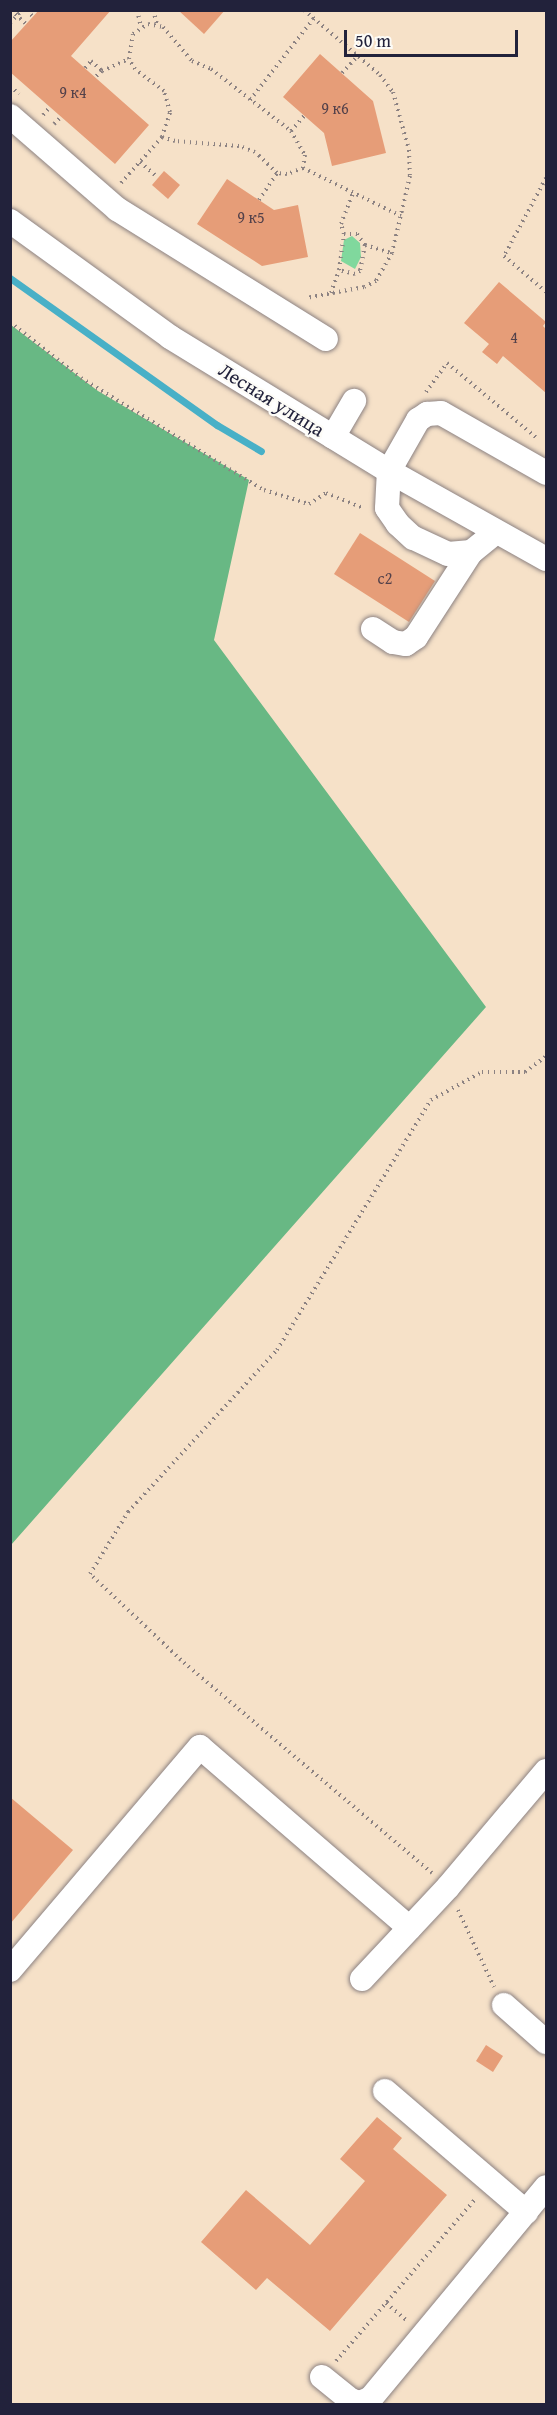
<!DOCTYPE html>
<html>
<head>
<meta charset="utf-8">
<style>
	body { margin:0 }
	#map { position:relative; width:557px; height:2415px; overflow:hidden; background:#f6e1c8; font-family:"Gentium Book Plus",serif }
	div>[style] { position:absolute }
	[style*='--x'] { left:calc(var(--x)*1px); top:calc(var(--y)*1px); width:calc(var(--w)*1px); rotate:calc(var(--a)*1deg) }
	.green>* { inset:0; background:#80d89d }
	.forest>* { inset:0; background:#68b884 }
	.stream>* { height:7px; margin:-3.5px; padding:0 3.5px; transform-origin:3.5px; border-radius:3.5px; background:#48b0c7 }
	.building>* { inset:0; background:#e69d78 }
	.path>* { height:4px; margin-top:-2px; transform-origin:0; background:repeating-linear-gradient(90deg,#8c8282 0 1.5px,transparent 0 6px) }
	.roads { filter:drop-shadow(0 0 2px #8c8282) drop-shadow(0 0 2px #8c8282) }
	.minor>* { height:24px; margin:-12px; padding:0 12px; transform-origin:12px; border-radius:12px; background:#fff }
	span { translate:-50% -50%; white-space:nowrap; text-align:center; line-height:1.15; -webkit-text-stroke:4.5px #fdfcf7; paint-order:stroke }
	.number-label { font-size:16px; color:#53414a }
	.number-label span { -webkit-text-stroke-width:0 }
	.street-label { font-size:20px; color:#22223b }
	.frame { position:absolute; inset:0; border:12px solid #22223b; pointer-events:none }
	.scale { position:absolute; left:344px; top:30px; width:174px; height:27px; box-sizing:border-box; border:3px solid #22223b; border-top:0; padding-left:8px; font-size:18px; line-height:21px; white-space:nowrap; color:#22223b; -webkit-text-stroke:4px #fdfcf7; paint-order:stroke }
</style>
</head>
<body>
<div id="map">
	<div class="green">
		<div style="clip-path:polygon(352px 236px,360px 243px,361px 257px,355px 269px,341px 261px,344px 240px)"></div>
	</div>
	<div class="forest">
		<div style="clip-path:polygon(11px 325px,98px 391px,249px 480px,214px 640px,486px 1007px,11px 1545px)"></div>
	</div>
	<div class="stream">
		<div style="--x:10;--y:278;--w:254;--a:35.4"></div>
		<div style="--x:217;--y:425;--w:51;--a:30.6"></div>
	</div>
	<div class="building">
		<div style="clip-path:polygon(39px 10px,111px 10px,71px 56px,149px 125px,115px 164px,10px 72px,10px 42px)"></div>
		<div style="clip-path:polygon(178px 10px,225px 10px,204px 34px)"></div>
		<div style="clip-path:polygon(320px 54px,373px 101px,386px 153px,332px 166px,324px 133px,283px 97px)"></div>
		<div style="clip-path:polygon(164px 171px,180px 185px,168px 199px,152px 185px)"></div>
		<div style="clip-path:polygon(227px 179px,274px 210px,298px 205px,308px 257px,262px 266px,197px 224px)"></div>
		<div style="clip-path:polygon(499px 282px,546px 322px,543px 326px,546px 329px,546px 393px,503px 356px,497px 364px,482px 352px,489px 344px,464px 323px)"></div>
		<div style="clip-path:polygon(360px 533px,435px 581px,409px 622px,334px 574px)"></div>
		<div style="clip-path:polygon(10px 1797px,73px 1850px,10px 1924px)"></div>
		<div style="clip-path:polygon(486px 2045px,503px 2056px,493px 2072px,476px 2061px)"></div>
		<div style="clip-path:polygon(377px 2117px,402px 2138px,393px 2149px,447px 2195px,330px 2331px,267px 2278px,256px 2290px,201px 2242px,246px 2190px,310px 2245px,365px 2181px,340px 2159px)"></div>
	</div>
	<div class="path">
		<div style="--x:11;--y:10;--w:21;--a:43"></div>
		<div style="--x:27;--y:10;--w:9;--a:49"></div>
		<div style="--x:137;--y:10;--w:17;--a:77"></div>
		<div style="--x:153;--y:10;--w:15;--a:74"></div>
		<div style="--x:304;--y:10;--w:100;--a:40.5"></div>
		<div style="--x:380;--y:75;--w:21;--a:53"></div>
		<div style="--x:393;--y:92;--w:60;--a:74.6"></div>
		<div style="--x:409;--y:150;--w:26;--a:88"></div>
		<div style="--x:410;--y:176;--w:79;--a:103.2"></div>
		<div style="--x:392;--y:253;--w:32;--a:120"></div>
		<div style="--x:376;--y:281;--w:13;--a:153"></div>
		<div style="--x:364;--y:287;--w:59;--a:169.3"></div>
		<div style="--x:10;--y:23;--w:18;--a:-47"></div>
		<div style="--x:85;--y:68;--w:9;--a:-49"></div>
		<div style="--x:91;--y:61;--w:15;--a:42"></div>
		<div style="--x:102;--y:71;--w:9;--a:139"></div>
		<div style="--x:102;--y:71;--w:30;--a:-24"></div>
		<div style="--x:342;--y:73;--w:23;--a:-47"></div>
		<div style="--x:10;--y:86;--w:12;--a:42"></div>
		<div style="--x:250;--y:100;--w:104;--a:-52"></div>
		<div style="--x:43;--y:115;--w:11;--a:-49"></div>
		<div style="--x:54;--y:124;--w:10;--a:-45"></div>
		<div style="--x:291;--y:131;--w:20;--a:-49"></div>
		<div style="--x:140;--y:162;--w:20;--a:41"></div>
		<div style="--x:303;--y:168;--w:109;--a:26.1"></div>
		<div style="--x:546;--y:178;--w:89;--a:118.3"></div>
		<div style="--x:504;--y:256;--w:55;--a:40.6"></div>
		<div style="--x:121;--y:183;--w:62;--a:-48.3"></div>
		<div style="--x:162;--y:137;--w:26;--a:-72"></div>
		<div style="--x:170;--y:112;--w:22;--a:-106"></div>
		<div style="--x:164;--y:91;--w:36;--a:-143"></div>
		<div style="--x:135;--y:69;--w:12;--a:-121"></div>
		<div style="--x:129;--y:59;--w:25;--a:-81"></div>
		<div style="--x:133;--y:34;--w:18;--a:-34"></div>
		<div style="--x:148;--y:24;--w:15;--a:11"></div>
		<div style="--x:163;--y:27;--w:45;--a:49.5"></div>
		<div style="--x:192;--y:61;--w:21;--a:23"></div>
		<div style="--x:211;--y:69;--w:101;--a:37.8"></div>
		<div style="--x:291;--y:131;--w:28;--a:60"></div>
		<div style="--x:305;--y:155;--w:13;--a:99"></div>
		<div style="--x:303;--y:168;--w:17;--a:159"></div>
		<div style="--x:287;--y:174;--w:10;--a:-174"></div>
		<div style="--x:277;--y:173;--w:30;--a:-136"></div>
		<div style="--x:255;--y:152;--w:17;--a:-159"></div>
		<div style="--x:239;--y:146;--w:64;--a:-175.5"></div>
		<div style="--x:175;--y:141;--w:14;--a:-163"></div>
		<div style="--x:259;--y:200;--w:32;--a:-56"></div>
		<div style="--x:344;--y:234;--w:10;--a:-107"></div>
		<div style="--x:341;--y:224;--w:34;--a:-69"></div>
		<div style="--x:365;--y:245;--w:26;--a:101"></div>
		<div style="--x:360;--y:271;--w:6;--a:149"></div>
		<div style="--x:355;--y:274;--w:16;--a:-166"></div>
		<div style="--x:339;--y:270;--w:36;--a:-82"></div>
		<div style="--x:344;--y:234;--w:13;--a:0"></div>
		<div style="--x:357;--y:234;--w:14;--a:54"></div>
		<div style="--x:365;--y:245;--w:28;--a:17"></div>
		<div style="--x:331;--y:293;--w:24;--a:-71"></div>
		<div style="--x:10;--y:322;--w:90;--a:38.3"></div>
		<div style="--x:81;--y:378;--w:215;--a:31.5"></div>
		<div style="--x:264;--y:490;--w:47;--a:17.3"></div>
		<div style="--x:309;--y:504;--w:20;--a:-33"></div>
		<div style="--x:326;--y:493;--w:40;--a:22"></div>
		<div style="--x:426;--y:392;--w:36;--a:-54"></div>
		<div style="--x:447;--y:363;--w:119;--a:39.9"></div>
		<div style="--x:432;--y:1873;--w:329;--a:-139.7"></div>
		<div style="--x:181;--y:1660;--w:125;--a:-136.6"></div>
		<div style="--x:90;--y:1574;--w:73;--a:-58.5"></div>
		<div style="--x:128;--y:1512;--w:220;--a:-47.4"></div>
		<div style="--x:277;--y:1350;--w:294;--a:-58.4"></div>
		<div style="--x:431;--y:1100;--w:58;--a:-28.8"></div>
		<div style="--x:482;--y:1072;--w:43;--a:0"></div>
		<div style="--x:525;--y:1072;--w:26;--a:-37"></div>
		<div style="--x:458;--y:1910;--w:85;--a:64.9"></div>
		<div style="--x:386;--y:2303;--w:26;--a:40"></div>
		<div style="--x:336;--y:2361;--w:215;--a:-49.3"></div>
	</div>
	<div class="roads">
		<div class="minor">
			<div style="--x:10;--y:116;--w:142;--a:41"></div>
			<div style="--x:117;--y:209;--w:246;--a:31.9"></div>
			<div style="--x:10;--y:221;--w:198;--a:35.9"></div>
			<div style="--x:170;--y:337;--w:257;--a:31.5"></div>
			<div style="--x:389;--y:471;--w:180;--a:29.3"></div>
			<div style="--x:333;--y:437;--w:42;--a:-59.7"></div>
			<div style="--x:496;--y:532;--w:32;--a:141"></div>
			<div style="--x:471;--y:552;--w:23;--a:175"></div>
			<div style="--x:448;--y:554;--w:38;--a:-155"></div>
			<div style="--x:413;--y:538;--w:21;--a:-137"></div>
			<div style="--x:398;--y:524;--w:19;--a:-125"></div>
			<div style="--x:387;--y:508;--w:37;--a:-87"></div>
			<div style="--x:389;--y:471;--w:59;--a:-60.4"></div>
			<div style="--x:418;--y:420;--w:11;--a:-34"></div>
			<div style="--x:427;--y:414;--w:14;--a:-4"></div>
			<div style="--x:441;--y:413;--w:121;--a:29.7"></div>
			<div style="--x:373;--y:629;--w:24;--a:33"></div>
			<div style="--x:393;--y:642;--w:13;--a:9"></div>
			<div style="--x:406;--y:644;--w:12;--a:-35"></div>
			<div style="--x:416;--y:637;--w:101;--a:-57.1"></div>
			<div style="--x:10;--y:1970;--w:293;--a:-49.6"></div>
			<div style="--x:200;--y:1747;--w:277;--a:40.8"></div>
			<div style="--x:362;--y:1979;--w:126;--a:-46.9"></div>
			<div style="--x:448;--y:1887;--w:152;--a:-49.8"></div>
			<div style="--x:504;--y:2005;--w:56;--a:41.4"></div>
			<div style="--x:385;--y:2091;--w:186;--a:40.6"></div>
			<div style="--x:322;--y:2377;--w:36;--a:39"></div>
			<div style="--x:350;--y:2400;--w:10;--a:17"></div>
			<div style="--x:360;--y:2403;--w:12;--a:-24"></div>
			<div style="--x:371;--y:2398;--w:274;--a:-50.3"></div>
		</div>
	</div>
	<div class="number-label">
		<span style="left:73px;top:92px">9 к4</span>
		<span style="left:335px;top:108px">9 к6</span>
		<span style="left:251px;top:217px">9 к5</span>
		<span style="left:514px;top:337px">4</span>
		<span style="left:385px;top:578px">с2</span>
	</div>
	<div class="street-label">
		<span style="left:272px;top:399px;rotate:32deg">Лесная улица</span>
	</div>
	<div class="frame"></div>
	<div class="scale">50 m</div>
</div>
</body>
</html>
